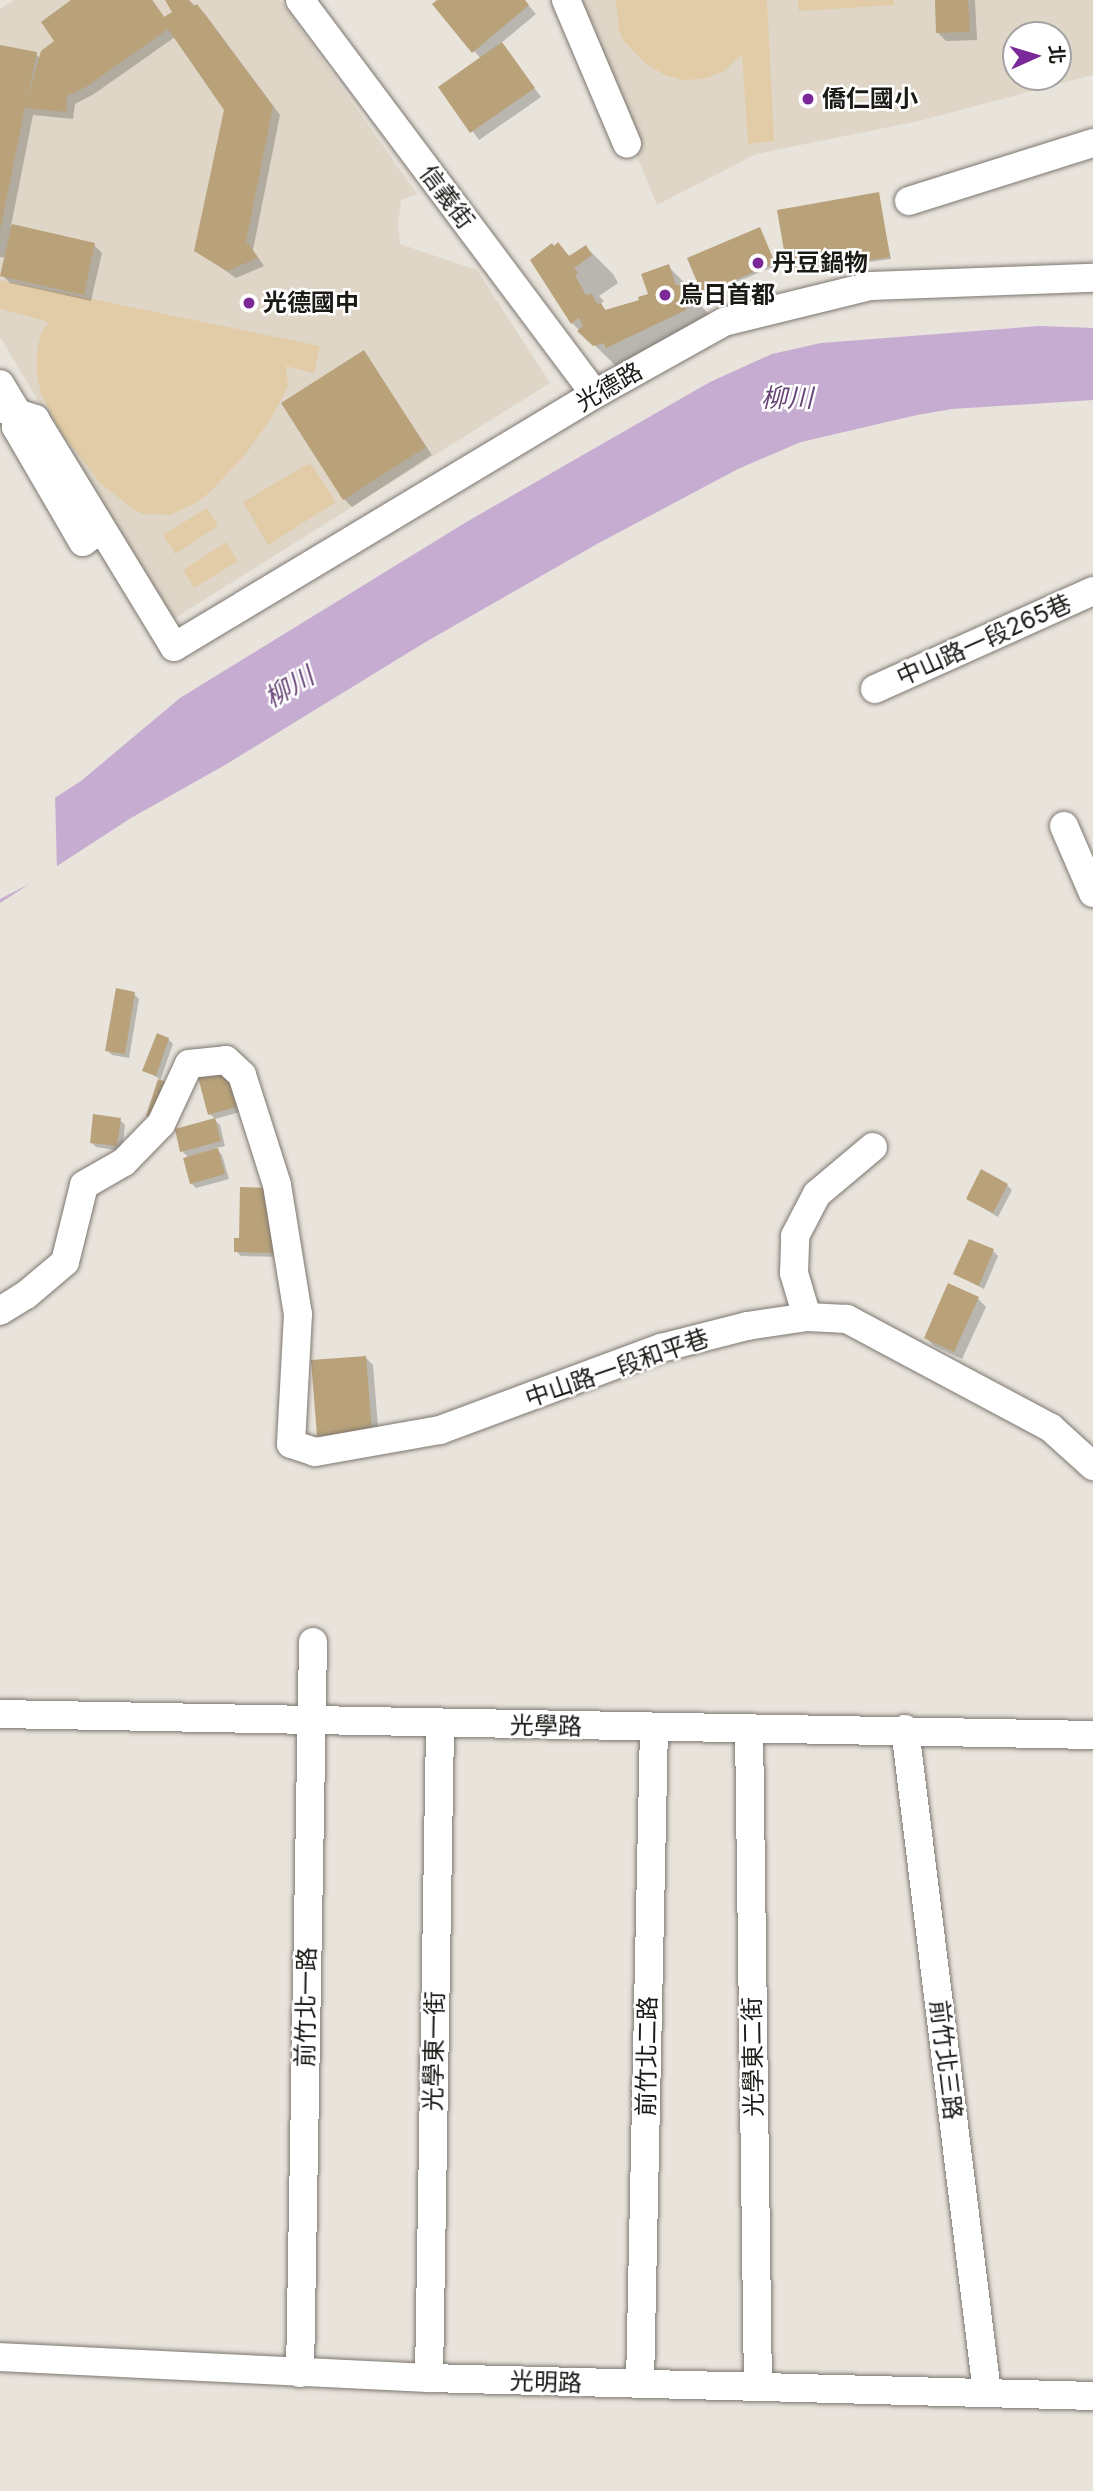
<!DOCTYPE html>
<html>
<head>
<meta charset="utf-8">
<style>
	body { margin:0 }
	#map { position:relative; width:1093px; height:2491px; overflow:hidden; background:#e8e3db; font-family:Inter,"Noto Sans TC",sans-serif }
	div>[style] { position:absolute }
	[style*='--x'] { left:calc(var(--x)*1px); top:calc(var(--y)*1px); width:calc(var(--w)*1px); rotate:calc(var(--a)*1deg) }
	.built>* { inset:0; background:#dfd6c8 }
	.green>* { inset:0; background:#e1cca7 }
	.water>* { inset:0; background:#c7acd2 }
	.pier>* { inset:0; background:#e8e3db }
	.shadow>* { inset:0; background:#0003 }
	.building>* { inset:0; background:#b9a27a }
	.roads { filter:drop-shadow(0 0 2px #7c7770) drop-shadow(0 0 2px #7c7770) }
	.minor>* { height:28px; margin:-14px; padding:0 14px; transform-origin:14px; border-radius:14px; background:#fff }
	.dots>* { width:19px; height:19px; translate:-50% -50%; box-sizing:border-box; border:4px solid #fff; border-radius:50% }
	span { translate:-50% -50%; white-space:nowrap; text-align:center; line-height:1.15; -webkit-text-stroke:5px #fff; paint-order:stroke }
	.poi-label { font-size:24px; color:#1c1a17; font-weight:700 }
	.left { translate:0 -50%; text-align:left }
	.street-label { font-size:24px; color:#1c1a17 }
	.water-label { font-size:26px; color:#684476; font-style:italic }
	.north { position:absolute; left:1002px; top:21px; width:70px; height:70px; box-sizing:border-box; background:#fff; border:2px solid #a4a3a2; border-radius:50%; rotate:86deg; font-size:19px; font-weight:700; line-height:28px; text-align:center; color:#1c1a17 }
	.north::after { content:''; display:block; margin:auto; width:24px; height:32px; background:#7b2998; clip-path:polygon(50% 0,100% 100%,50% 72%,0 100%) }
</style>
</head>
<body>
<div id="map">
	<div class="built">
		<div style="clip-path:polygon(14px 0,280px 0,417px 194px,401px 200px,398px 224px,400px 244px,477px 270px,550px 383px,170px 621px,0 337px,0 9px)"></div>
		<div style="clip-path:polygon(evenodd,573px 0,1093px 0,1093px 75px,919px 121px,756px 154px,657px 205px,573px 0,1016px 35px,1058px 35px,1058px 77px,1016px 77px,1016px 35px)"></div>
	</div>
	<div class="green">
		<div style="clip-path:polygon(616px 0,767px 0,774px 141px,748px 144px,742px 54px,723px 72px,702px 79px,682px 80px,665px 75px,646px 64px,623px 40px,619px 31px)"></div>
		<div style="clip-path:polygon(798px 0,894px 0,894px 5px,799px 11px)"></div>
		<div style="clip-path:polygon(0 280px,320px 346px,314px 373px,286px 366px,288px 386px,271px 419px,245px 455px,209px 493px,194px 504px,170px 515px,143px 514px,133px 509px,100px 483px,59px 429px,41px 393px,37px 376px,37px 351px,41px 333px,49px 322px,0 309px)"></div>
		<div style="clip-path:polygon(310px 463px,336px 502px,268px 545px,243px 502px)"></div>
		<div style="clip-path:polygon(207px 508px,218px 526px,175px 554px,163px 535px)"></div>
		<div style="clip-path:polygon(226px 542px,238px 561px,194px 588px,183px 570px)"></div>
	</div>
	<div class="water">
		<div style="clip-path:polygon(1039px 326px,1093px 328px,1093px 400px,952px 409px,917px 415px,801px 442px,738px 469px,597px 544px,424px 643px,225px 765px,131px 818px,0 903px,0 823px,42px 806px,81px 781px,180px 698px,468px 521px,710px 382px,772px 354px,821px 343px)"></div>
	</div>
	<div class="pier">
		<div style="clip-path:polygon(55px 794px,57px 870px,0 899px,0 820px)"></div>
	</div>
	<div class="shadow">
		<div style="clip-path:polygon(74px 0,152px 0,165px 18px,175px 13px,167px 0,188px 0,205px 14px,280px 115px,253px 250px,264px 266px,236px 278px,196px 250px,226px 110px,175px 37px,94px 94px,75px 104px,73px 119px,33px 115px,11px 226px,94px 245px,102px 253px,91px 301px,10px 283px,2px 275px,6px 258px,0 257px,0 46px,36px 54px,41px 59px,56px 41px)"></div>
		<div style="clip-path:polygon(439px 0,524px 0,536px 14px,501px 43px,541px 97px,479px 140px,440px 87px,481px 59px,434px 4px)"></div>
		<div style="clip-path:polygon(936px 0,975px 0,977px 40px,946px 41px,938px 33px)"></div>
		<div style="clip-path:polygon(878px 194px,891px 259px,789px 273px)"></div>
		<div style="clip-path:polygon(761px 231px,775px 266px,705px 295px,703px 293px)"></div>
		<div style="clip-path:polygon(558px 245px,570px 257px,586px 247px,613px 274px,618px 283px,599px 296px,604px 301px,600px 304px,607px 311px,641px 302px,651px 295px,668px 266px,695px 294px,699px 304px,709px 314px,712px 327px,622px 372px,572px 323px,554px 248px)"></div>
		<div style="clip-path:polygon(364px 352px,432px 455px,352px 507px,344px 499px)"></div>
		<div style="clip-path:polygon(134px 994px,139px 999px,129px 1058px,112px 1055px,107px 1050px)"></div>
		<div style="clip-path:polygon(168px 1039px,173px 1044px,148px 1115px,160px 1079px,144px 1070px)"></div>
		<div style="clip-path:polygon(236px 1074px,247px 1110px,215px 1119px,210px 1114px)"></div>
		<div style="clip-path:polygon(120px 1120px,125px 1125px,122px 1151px,96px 1147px,91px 1142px)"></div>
		<div style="clip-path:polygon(215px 1120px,220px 1125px,225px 1146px,216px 1148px,222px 1155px,229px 1179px,196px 1188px,191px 1183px,189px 1158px,182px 1151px)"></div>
		<div style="clip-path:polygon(1007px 1185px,1012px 1190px,998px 1217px,968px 1199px)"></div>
		<div style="clip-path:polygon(242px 1189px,281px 1257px,241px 1256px,236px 1251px,241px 1240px)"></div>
		<div style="clip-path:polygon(993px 1251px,998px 1256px,984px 1289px,955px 1274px)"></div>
		<div style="clip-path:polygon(978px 1299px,986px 1307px,962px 1359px,934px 1346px,926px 1338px)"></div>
		<div style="clip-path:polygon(365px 1357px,373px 1365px,379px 1439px,326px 1444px,319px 1436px)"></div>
	</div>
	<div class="building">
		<div style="clip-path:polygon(71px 0,152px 0,164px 17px,172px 12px,165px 0,189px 0,194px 6px,197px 4px,273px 106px,246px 241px,258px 258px,227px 271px,194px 251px,224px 110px,168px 29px,86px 87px,67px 96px,66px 112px,25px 108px,0 230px,0 45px,37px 52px,27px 101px,41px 51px,54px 41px,41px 22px)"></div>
		<div style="clip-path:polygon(437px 0,525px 0,529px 5px,472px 53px,432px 4px)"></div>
		<div style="clip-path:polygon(935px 0,968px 0,970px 32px,936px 33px)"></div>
		<div style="clip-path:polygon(502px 42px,535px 88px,470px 133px,438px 87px)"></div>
		<div style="clip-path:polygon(879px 192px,890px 257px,788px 274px,777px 210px)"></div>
		<div style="clip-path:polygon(12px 224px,95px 243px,84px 295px,0 276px)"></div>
		<div style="clip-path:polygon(760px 227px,775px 263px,702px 294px,687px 258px)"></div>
		<div style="clip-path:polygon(558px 242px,569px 256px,586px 245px,592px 255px,574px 268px,578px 273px,575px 276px,586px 295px,592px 294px,597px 304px,601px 303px,605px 310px,639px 300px,638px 297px,648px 294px,641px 274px,669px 264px,676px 285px,682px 285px,686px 300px,682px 301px,686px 310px,606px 348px,604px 343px,593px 346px,577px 331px,583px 326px,579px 318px,571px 324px,530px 260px,552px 243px,554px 246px)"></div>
		<div style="clip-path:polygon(364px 350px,426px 447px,343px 500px,281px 403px)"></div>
		<div style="clip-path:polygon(116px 988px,135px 992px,125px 1054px,105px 1051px)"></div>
		<div style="clip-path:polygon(157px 1033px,169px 1038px,156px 1076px,142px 1071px)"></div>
		<div style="clip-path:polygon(232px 1067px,243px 1105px,208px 1115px,198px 1077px)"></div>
		<div style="clip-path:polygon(158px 1079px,169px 1083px,157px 1119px,146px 1116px)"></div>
		<div style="clip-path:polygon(93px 1114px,121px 1118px,117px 1146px,90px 1143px)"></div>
		<div style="clip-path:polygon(215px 1118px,221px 1141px,180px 1152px,175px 1129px)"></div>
		<div style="clip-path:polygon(218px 1148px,225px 1174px,190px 1184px,183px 1158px)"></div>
		<div style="clip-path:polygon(981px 1169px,1008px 1184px,993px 1213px,966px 1199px)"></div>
		<div style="clip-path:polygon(240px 1187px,274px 1188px,277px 1253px,234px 1252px,234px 1238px,239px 1238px)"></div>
		<div style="clip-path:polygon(969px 1239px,994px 1249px,979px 1286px,953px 1274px)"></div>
		<div style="clip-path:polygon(948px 1283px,979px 1297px,954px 1352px,924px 1338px)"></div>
		<div style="clip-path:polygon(366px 1356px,372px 1432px,317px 1436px,311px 1360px)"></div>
	</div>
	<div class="roads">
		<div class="minor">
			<div style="--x:300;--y:0;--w:492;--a:53.2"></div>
			<div style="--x:566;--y:0;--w:156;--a:67"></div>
			<div style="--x:909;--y:201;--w:193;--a:-17.5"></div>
			<div style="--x:0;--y:384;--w:31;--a:59"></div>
			<div style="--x:16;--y:411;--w:16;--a:90"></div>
			<div style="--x:16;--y:427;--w:133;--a:59.8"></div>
			<div style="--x:83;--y:542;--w:22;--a:-36"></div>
			<div style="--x:0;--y:408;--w:37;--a:17"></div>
			<div style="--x:35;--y:419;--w:267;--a:58.6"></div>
			<div style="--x:174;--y:647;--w:491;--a:-31"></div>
			<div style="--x:595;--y:394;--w:148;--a:-29.2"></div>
			<div style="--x:724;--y:322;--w:151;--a:-13.8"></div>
			<div style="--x:871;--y:286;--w:222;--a:-2.1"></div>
			<div style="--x:875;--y:689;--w:239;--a:-24.2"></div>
			<div style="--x:1064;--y:826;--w:73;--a:66.6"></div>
			<div style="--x:0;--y:1311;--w:31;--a:-32"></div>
			<div style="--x:26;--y:1295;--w:51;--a:-40.2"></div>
			<div style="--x:65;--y:1262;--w:79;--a:-76.1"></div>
			<div style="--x:84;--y:1185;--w:46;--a:-29.9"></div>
			<div style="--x:124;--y:1162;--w:53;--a:-45.8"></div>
			<div style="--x:161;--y:1124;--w:66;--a:-65"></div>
			<div style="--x:189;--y:1064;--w:37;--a:-6"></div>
			<div style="--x:226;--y:1060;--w:22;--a:43"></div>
			<div style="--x:242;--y:1075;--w:115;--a:72.3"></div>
			<div style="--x:277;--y:1185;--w:131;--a:80.8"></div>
			<div style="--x:298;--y:1314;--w:130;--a:93.1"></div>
			<div style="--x:291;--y:1444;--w:25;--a:18"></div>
			<div style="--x:315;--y:1452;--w:127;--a:-10"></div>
			<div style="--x:440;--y:1430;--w:236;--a:-20.4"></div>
			<div style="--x:661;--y:1348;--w:89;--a:-14.3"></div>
			<div style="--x:747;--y:1326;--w:61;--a:-8.5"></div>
			<div style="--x:807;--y:1317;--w:40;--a:2.9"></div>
			<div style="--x:847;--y:1319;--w:231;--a:28.1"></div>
			<div style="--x:1051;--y:1428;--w:57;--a:42.1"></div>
			<div style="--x:807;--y:1317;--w:46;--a:-106.5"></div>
			<div style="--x:794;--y:1273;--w:37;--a:-88"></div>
			<div style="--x:795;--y:1236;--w:47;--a:-62.4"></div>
			<div style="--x:817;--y:1194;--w:73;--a:-40"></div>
			<div style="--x:0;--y:1714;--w:1093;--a:1.1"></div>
			<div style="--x:749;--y:1728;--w:657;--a:89.22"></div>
			<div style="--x:905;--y:1729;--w:668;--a:82.95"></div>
			<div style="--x:0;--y:2357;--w:430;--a:2.8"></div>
			<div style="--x:429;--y:2378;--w:664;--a:1.55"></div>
			<div style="--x:300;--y:2373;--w:731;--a:-88.98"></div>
			<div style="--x:429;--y:2378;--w:653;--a:-89.03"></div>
			<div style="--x:640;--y:2384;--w:656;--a:-88.78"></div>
		</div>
	</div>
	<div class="dots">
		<div style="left:808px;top:99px;background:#7b2998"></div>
		<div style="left:758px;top:263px;background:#7b2998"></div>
		<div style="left:665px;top:295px;background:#7b2998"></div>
		<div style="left:249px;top:303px;background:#7b2998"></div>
	</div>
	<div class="poi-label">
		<span class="left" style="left:822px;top:99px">僑仁國小</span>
		<span class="left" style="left:772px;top:263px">丹豆鍋物</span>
		<span class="left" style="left:679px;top:295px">烏日首都</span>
		<span class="left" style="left:263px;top:303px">光德國中</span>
	</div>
	<div class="street-label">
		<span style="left:447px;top:197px;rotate:53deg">信義街</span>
		<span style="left:609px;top:387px;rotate:-30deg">光德路</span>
		<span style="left:984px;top:640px;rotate:-24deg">中山路一段265巷</span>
		<span style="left:617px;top:1368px;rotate:-19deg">中山路一段和平巷</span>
		<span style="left:546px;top:1726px;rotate:1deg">光學路</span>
		<span style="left:306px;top:2007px;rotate:-89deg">前竹北一路</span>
		<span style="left:434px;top:2051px;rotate:-89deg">光學東一街</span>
		<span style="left:647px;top:2056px;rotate:-89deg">前竹北二路</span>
		<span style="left:753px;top:2057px;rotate:-91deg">光學東二街</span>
		<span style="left:946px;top:2060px;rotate:83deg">前竹北三路</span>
		<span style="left:546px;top:2382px;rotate:2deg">光明路</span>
	</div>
	<div class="water-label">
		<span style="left:787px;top:398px">柳川</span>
		<span style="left:289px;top:687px;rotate:-31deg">柳川</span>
	</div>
	<div class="north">北</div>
</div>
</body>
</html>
